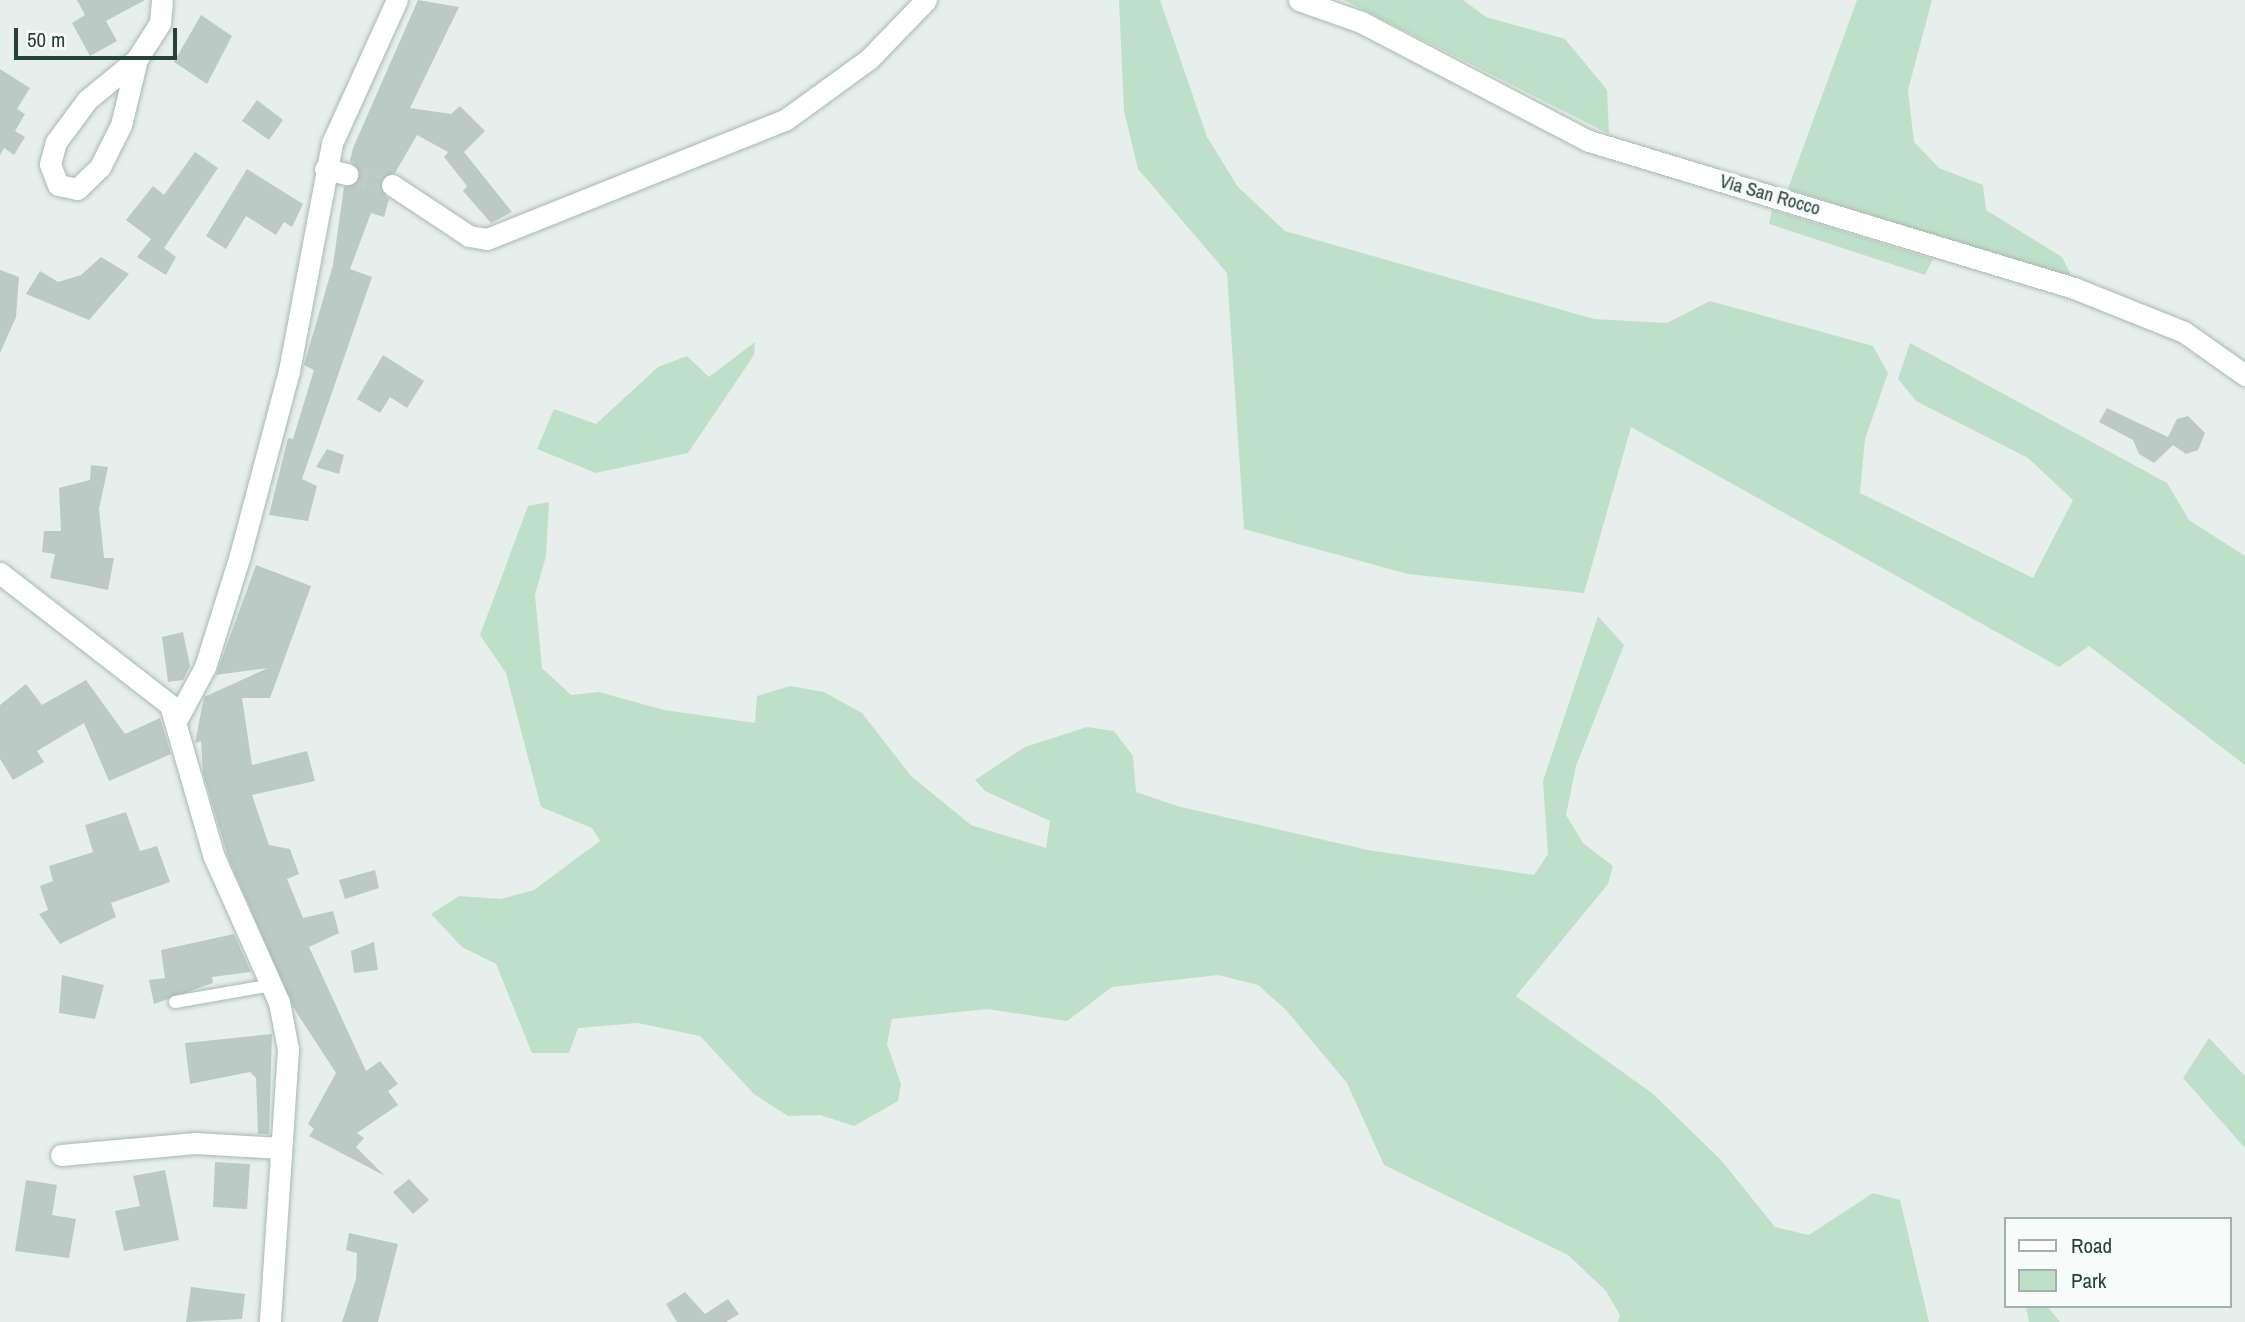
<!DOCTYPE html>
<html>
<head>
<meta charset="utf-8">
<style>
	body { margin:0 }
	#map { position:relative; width:2245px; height:1322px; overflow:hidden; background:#e6efeb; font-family:"Archivo Narrow",sans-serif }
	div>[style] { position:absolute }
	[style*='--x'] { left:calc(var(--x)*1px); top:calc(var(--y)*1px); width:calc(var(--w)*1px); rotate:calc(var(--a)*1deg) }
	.green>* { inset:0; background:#bfe0c8 }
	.building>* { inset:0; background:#bbcac4 }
	.street-tunnel>* { height:21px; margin-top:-10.5px; transform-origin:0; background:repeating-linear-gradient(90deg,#bfccc8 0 21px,transparent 0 31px) }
	.roads { filter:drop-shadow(0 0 2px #a8b8b2) drop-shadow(0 0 2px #a8b8b2) }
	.lane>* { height:12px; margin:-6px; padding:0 6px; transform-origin:6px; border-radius:6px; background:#fff }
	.street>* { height:21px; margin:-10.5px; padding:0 10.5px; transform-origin:10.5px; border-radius:10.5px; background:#fff }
	.secondary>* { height:21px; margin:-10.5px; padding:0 10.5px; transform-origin:10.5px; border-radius:10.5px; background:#fff }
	span { translate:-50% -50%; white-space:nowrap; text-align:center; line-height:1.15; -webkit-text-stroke:7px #f7fbf9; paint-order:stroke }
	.street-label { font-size:19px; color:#24423a }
	.legend { position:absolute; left:2004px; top:1217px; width:228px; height:91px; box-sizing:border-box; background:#f7fbf9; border:2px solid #a3b1ad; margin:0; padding:9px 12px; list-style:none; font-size:21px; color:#24423a }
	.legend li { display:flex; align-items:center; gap:14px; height:35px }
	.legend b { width:35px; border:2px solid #a3b1ad }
	.scale { position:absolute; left:14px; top:28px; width:163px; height:32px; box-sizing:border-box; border:4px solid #24423a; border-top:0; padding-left:9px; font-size:21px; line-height:24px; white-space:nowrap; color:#24423a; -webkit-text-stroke:5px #f7fbf9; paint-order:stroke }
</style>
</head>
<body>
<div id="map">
	<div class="green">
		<div style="clip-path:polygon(1119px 0,1160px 0,1207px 137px,1238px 187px,1285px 231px,1594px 319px,1667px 323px,1710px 301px,1873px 346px,1888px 373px,1865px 439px,1860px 493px,2033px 578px,2073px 500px,2028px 458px,1916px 401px,1898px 379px,1910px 343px,2167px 483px,2189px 520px,2245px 556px,2245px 765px,2089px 646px,2059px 667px,1631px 427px,1584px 593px,1408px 574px,1244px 529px,1227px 273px,1138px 169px,1124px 111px)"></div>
		<div style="clip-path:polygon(1344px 0,1463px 0,1486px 17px,1565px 39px,1607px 90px,1609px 134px)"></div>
		<div style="clip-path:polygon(1857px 0,1932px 0,1908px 90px,1914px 142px,1939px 168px,1983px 185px,1986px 210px,2062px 257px,2073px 279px,1788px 189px)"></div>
		<div style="clip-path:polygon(1772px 210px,1933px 259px,1925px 275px,1769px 224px)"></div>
		<div style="clip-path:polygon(755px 342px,754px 355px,688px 453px,596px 473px,537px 449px,554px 409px,596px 424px,658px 367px,687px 356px,709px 377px)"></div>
		<div style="clip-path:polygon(549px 502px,546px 556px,535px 595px,542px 668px,571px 695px,599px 692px,664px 710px,755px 723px,757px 696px,790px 686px,824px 692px,862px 713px,911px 776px,971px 825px,1046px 848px,1050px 821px,985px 791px,975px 780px,1025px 747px,1087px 727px,1114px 731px,1133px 756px,1136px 792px,1177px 806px,1368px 850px,1534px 875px,1548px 854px,1543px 781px,1598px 616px,1624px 645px,1576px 766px,1566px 815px,1583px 843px,1613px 866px,1608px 884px,1516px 996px,1652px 1093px,1721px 1160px,1775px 1227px,1809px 1235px,1873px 1193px,1900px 1200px,1929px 1322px,1618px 1322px,1620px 1315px,1606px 1291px,1568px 1255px,1384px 1165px,1347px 1083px,1286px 1010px,1258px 985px,1218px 975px,1112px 987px,1067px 1021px,987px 1009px,892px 1019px,887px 1044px,901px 1084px,898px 1101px,854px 1126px,820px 1115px,788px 1116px,754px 1094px,700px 1036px,638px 1023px,578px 1028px,569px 1053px,532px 1053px,496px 964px,462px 947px,431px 914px,459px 896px,501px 899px,534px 890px,600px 841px,592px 828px,541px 807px,506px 673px,480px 635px,528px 506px)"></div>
		<div style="clip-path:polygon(2209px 1038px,2245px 1076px,2245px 1148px,2183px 1078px)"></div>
		<div style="clip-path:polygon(2026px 1306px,2047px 1306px,2060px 1322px,2029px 1322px)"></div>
	</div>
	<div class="building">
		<div style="clip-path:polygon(77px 0,145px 0,106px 21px,117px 41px,90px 56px,72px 23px,85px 15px)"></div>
		<div style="clip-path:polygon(418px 0,459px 7px,410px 108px,451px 114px,460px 106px,485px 131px,464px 152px,512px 212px,491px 223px,463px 191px,467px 186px,444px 157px,448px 152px,417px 135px,395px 173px,382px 177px,380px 190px,389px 199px,384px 217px,371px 213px,350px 269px,372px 277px,302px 479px,317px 486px,308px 521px,269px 515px,288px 438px,293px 439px,314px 370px,304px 365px,333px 265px,344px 187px,360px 176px,350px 161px,353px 148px)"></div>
		<div style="clip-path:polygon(201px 15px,232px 36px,207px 84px,174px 62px)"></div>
		<div style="clip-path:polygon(0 69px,30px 88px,17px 109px,25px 114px,15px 131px,25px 137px,14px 155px,4px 148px,0 155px)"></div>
		<div style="clip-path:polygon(257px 100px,283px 120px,269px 140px,242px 121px)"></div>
		<div style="clip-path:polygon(195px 152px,218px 168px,164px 248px,176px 257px,166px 275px,137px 257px,151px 239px,126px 220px,153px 186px,164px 195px)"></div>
		<div style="clip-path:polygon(247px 169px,303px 204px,292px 227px,284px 222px,276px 235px,246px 216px,226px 249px,206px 236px)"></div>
		<div style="clip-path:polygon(101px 257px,129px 274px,89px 320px,26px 294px,40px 271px,58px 282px,81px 275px)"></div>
		<div style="clip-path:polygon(0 270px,19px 277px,16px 317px,0 353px)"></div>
		<div style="clip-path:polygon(383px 355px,424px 381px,407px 408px,390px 397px,380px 413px,357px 399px)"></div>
		<div style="clip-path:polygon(2107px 408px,2168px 437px,2177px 419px,2188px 416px,2205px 433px,2198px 450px,2186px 454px,2173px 445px,2154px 463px,2139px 454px,2133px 440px,2099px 422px)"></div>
		<div style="clip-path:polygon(327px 449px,344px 455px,339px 474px,316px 467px)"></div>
		<div style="clip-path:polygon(91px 465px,108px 467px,99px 509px,104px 558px,114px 558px,108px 590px,50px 578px,55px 554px,42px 552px,44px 531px,61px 531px,59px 488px,90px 480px)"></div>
		<div style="clip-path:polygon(256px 565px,311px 586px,270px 698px,242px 698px,252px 765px,307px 751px,315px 781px,252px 795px,269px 845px,290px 849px,299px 874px,287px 879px,303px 918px,333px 911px,339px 933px,309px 947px,366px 1071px,380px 1061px,398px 1084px,388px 1091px,398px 1105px,357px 1133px,364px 1138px,356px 1147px,385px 1176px,309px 1136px,314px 1129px,308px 1124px,336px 1073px,293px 1007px,228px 857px,203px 773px,201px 741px,195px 743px,204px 697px,268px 668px,216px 675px)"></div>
		<div style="clip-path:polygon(183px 632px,190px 666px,183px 680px,168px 682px,162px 637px)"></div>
		<div style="clip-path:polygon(86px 680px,125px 734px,160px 718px,171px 754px,109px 781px,84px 723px,37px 751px,44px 762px,13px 780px,0 759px,0 705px,26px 684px,42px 705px)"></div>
		<div style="clip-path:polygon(126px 812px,140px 851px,157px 846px,170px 882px,111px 903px,116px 917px,60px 944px,39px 914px,48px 910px,40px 886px,53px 881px,49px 866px,93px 852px,85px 825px)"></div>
		<div style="clip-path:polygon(375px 870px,379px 888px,345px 899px,339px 880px)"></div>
		<div style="clip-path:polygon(234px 934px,251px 972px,212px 977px,213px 983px,154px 1004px,149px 980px,165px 978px,161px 950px)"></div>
		<div style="clip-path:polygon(374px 942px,378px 970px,354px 973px,351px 951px)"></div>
		<div style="clip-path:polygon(62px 975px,104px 985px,95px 1019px,59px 1013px)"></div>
		<div style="clip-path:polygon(272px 1034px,269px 1134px,258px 1134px,256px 1078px,250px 1072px,190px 1084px,185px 1043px)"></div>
		<div style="clip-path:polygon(215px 1162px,250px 1164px,247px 1209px,213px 1207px)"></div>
		<div style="clip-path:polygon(165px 1170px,179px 1240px,124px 1251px,115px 1211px,140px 1206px,133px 1176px)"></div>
		<div style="clip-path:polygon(409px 1179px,429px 1200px,413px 1214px,393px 1192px)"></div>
		<div style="clip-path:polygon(26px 1180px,57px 1185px,52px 1215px,76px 1219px,69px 1258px,15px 1251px)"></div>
		<div style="clip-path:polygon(349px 1233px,398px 1244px,378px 1322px,342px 1322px,356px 1279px,357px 1253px,346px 1250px)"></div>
		<div style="clip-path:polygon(191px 1287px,245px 1294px,242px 1319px,186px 1322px)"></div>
		<div style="clip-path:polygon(685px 1292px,705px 1314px,728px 1299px,739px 1314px,726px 1322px,677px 1322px,666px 1304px)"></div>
	</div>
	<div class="street-tunnel">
		<div style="--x:347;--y:174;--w:46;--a:13.7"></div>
	</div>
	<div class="roads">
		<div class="lane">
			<div style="--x:175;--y:1002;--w:98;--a:-9.9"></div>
		</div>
		<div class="street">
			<div style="--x:1299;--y:0;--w:66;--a:19.5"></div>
			<div style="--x:1361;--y:22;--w:257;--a:27.6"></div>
			<div style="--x:1589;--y:141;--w:507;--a:16.86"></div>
			<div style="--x:2074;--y:288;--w:118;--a:21.8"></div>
			<div style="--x:2184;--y:332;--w:75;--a:35.2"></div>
			<div style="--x:137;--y:59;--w:68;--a:103.6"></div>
			<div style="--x:121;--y:125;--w:47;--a:116.6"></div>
			<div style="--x:100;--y:167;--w:32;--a:136"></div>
			<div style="--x:77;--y:189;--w:19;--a:-168"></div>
			<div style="--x:58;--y:185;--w:22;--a:-111"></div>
			<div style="--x:50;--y:164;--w:23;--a:-75"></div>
			<div style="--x:56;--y:142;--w:52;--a:-53.6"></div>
			<div style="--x:87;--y:100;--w:65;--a:-39.4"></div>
			<div style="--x:137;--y:59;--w:43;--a:-57.4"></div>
			<div style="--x:160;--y:23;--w:23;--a:-85"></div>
			<div style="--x:325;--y:169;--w:23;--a:13"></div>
			<div style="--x:392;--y:185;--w:92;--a:33.5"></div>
			<div style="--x:469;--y:236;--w:18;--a:9"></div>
			<div style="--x:487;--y:239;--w:321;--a:-21.8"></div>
			<div style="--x:785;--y:120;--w:104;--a:-36"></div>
			<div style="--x:869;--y:59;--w:82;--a:-46"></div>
			<div style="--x:177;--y:719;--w:59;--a:-61.7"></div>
			<div style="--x:205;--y:667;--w:117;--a:-72.6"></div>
			<div style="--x:240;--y:555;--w:190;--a:-75.1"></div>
			<div style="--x:289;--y:371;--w:232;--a:-79.3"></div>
			<div style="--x:332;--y:143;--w:157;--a:-65.6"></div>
			<div style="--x:61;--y:1155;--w:135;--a:-5.1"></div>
			<div style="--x:195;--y:1143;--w:86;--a:3.3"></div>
		</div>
		<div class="secondary">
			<div style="--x:0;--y:573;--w:215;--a:37.8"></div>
			<div style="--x:170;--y:705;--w:158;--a:73.9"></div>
			<div style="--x:214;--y:857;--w:159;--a:65.9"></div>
			<div style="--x:279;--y:1002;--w:48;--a:79.2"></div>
			<div style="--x:288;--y:1049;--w:274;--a:93.8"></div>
		</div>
	</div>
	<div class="street-label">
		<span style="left:1770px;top:195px;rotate:16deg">Via San Rocco</span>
	</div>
	<ul class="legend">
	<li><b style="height:9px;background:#fff"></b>Road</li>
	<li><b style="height:19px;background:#bfe0c8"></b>Park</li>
	</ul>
	<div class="scale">50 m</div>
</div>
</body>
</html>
